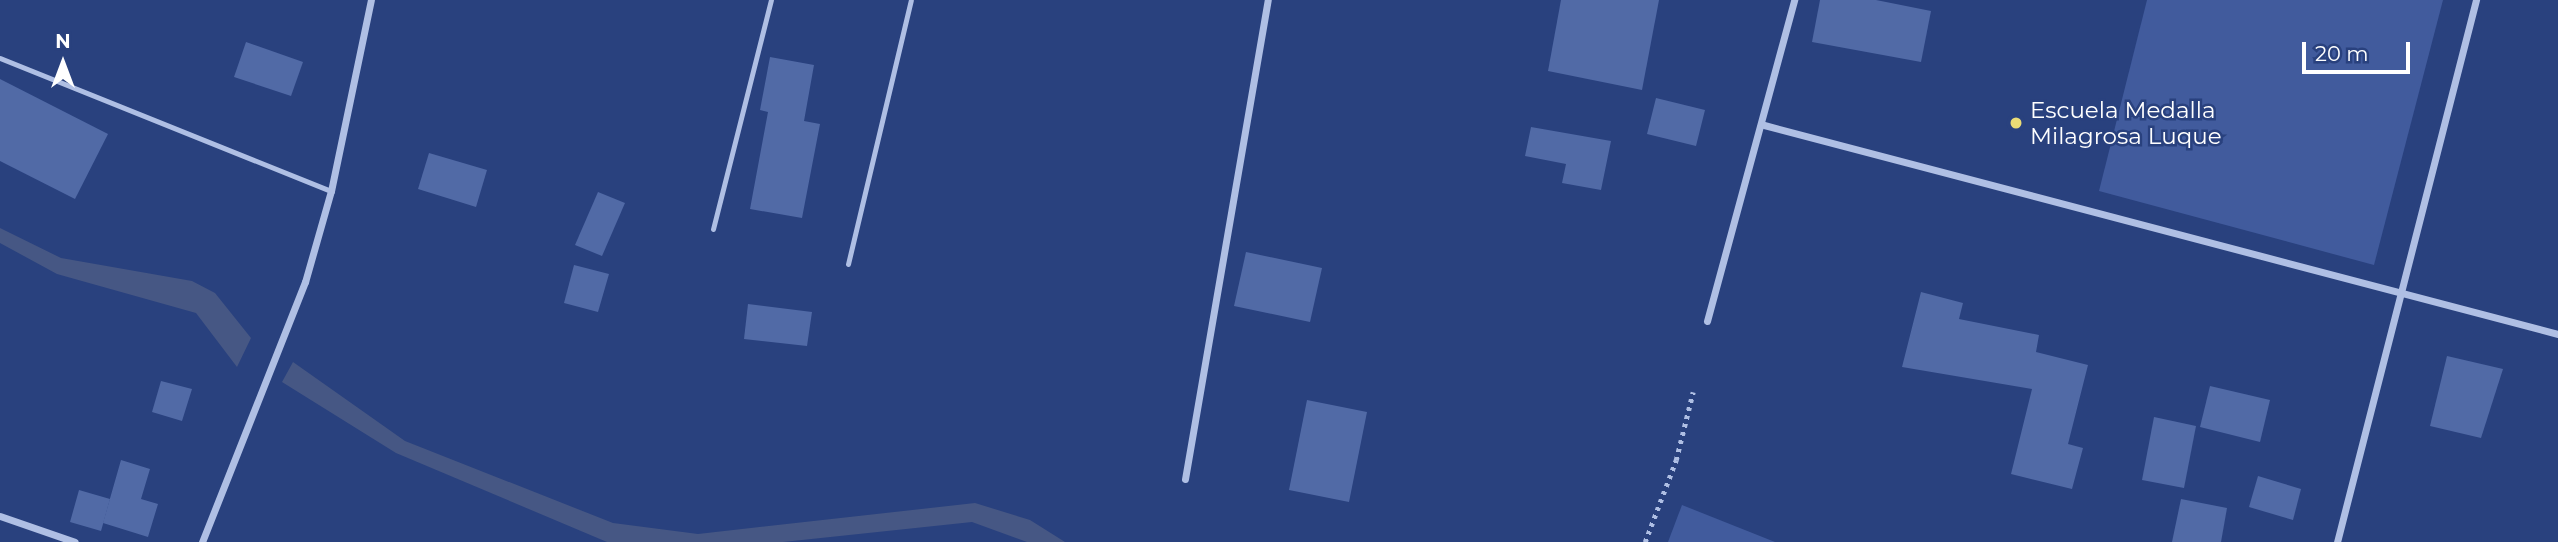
<!DOCTYPE html>
<html>
<head>
<meta charset="utf-8">
<style>
	body { margin:0 }
	#map { position:relative; width:2558px; height:542px; overflow:hidden; background:#29417e; font-family:Montserrat,sans-serif }
	div>[style] { position:absolute }
	[style*='--x'] { left:calc(var(--x)*1px); top:calc(var(--y)*1px); width:calc(var(--w)*1px); rotate:calc(var(--a)*1deg) }
	.green>* { inset:0; background:#415b9d }
	.water>* { inset:0; background:#465784 }
	.building>* { inset:0; background:#516aa6 }
	.path>* { height:4.5px; margin-top:-2.25px; transform-origin:0; background:repeating-linear-gradient(90deg,#afbfe4 0 3.5px,transparent 0 8.5px) }
	.service>* { height:5px; margin:-2.5px; padding:0 2.5px; transform-origin:2.5px; border-radius:2.5px; background:#afbfe4 }
	.minor>* { height:7px; margin:-3.5px; padding:0 3.5px; transform-origin:3.5px; border-radius:3.5px; background:#afbfe4 }
	.dots>* { width:19px; height:19px; translate:-50% -50%; box-sizing:border-box; border:4px solid #29417e; border-radius:50% }
	span { translate:-50% -50%; white-space:nowrap; text-align:center; line-height:1.15; -webkit-text-stroke:5px #29417e; paint-order:stroke }
	.poi-label { font-size:23px; color:#fff }
	.left { translate:0 -50%; text-align:left }
	.north { position:absolute; left:28px; top:28px; width:70px; height:70px; -webkit-text-stroke:5px #29417e; paint-order:stroke; rotate:0deg; font-size:19px; font-weight:700; line-height:28px; text-align:center; color:#fff }
	.north::after { content:''; display:block; margin:auto; width:24px; height:32px; background:#fff; clip-path:polygon(50% 0,100% 100%,50% 72%,0 100%) }
	.scale { position:absolute; left:2302px; top:42px; width:108px; height:32px; box-sizing:border-box; border:4px solid #fff; border-top:0; padding-left:9px; font-size:21px; line-height:24px; white-space:nowrap; color:#fff; -webkit-text-stroke:5px #29417e; paint-order:stroke }
</style>
</head>
<body>
<div id="map">
	<div class="green">
		<div style="clip-path:polygon(2147px 0,2443px 0,2374px 265px,2099px 191px)"></div>
		<div style="clip-path:polygon(1682px 505px,1775px 542px,1668px 542px)"></div>
	</div>
	<div class="water">
		<div style="clip-path:polygon(0 228px,61px 258px,192px 281px,215px 293px,251px 338px,237px 367px,196px 313px,57px 274px,0 243px)"></div>
		<div style="clip-path:polygon(293px 362px,405px 441px,613px 523px,698px 534px,975px 503px,1030px 520px,1065px 542px,1027px 542px,972px 522px,783px 542px,607px 542px,396px 453px,282px 382px)"></div>
	</div>
	<div class="building">
		<div style="clip-path:polygon(1561px 0,1659px 0,1642px 90px,1548px 71px)"></div>
		<div style="clip-path:polygon(1820px 0,1876px 0,1931px 11px,1921px 62px,1812px 42px)"></div>
		<div style="clip-path:polygon(246px 42px,303px 62px,291px 96px,234px 77px)"></div>
		<div style="clip-path:polygon(770px 57px,814px 65px,804px 121px,820px 124px,802px 218px,750px 209px,768px 112px,760px 110px)"></div>
		<div style="clip-path:polygon(0 79px,108px 134px,75px 199px,0 161px)"></div>
		<div style="clip-path:polygon(1656px 98px,1705px 110px,1696px 146px,1647px 134px)"></div>
		<div style="clip-path:polygon(1531px 127px,1611px 141px,1601px 190px,1562px 183px,1566px 164px,1525px 156px)"></div>
		<div style="clip-path:polygon(429px 153px,487px 170px,476px 207px,418px 189px)"></div>
		<div style="clip-path:polygon(598px 192px,625px 203px,602px 256px,575px 245px)"></div>
		<div style="clip-path:polygon(1246px 252px,1322px 268px,1310px 322px,1234px 306px)"></div>
		<div style="clip-path:polygon(574px 265px,609px 274px,598px 312px,564px 303px)"></div>
		<div style="clip-path:polygon(1921px 292px,1963px 303px,1959px 319px,2039px 335px,2036px 352px,2088px 365px,2068px 444px,2083px 448px,2072px 489px,2011px 474px,2032px 389px,1902px 367px)"></div>
		<div style="clip-path:polygon(748px 304px,812px 312px,807px 346px,744px 339px)"></div>
		<div style="clip-path:polygon(2447px 356px,2503px 369px,2481px 438px,2430px 426px)"></div>
		<div style="clip-path:polygon(161px 381px,192px 389px,182px 421px,152px 412px)"></div>
		<div style="clip-path:polygon(2210px 386px,2270px 400px,2260px 442px,2200px 427px)"></div>
		<div style="clip-path:polygon(1307px 400px,1367px 412px,1349px 502px,1289px 490px)"></div>
		<div style="clip-path:polygon(2154px 417px,2196px 426px,2184px 488px,2142px 480px)"></div>
		<div style="clip-path:polygon(121px 460px,150px 469px,141px 499px,158px 504px,148px 537px,103px 523px)"></div>
		<div style="clip-path:polygon(2258px 476px,2301px 489px,2293px 520px,2249px 507px)"></div>
		<div style="clip-path:polygon(79px 490px,110px 499px,101px 531px,70px 522px)"></div>
		<div style="clip-path:polygon(2181px 499px,2227px 508px,2221px 542px,2172px 542px)"></div>
	</div>
	<div class="path">
		<div style="--x:1645;--y:542;--w:88;--a:-69.3"></div>
		<div style="--x:1676;--y:460;--w:70;--a:-76"></div>
	</div>
	<div class="service">
		<div style="--x:0;--y:58;--w:357;--a:21.9"></div>
		<div style="--x:713;--y:229;--w:236;--a:-75.8"></div>
		<div style="--x:848;--y:264;--w:271;--a:-76.6"></div>
	</div>
	<div class="minor">
		<div style="--x:1764;--y:125;--w:821;--a:14.75"></div>
		<div style="--x:1707;--y:321;--w:333;--a:-74.8"></div>
		<div style="--x:1185;--y:479;--w:486;--a:-80.2"></div>
		<div style="--x:0;--y:516;--w:79;--a:19.1"></div>
		<div style="--x:202;--y:542;--w:280;--a:-68.4"></div>
		<div style="--x:305;--y:282;--w:95;--a:-74.1"></div>
		<div style="--x:331;--y:191;--w:195;--a:-78.2"></div>
		<div style="--x:2337;--y:542;--w:560;--a:-75.62"></div>
	</div>
	<div class="dots">
		<div style="left:2016px;top:123px;background:#ebdc76"></div>
	</div>
	<div class="poi-label">
		<span class="left" style="left:2030px;top:123px">Escuela Medalla<br>Milagrosa Luque</span>
	</div>
	<div class="north">N</div>
	<div class="scale">20 m</div>
</div>
</body>
</html>
